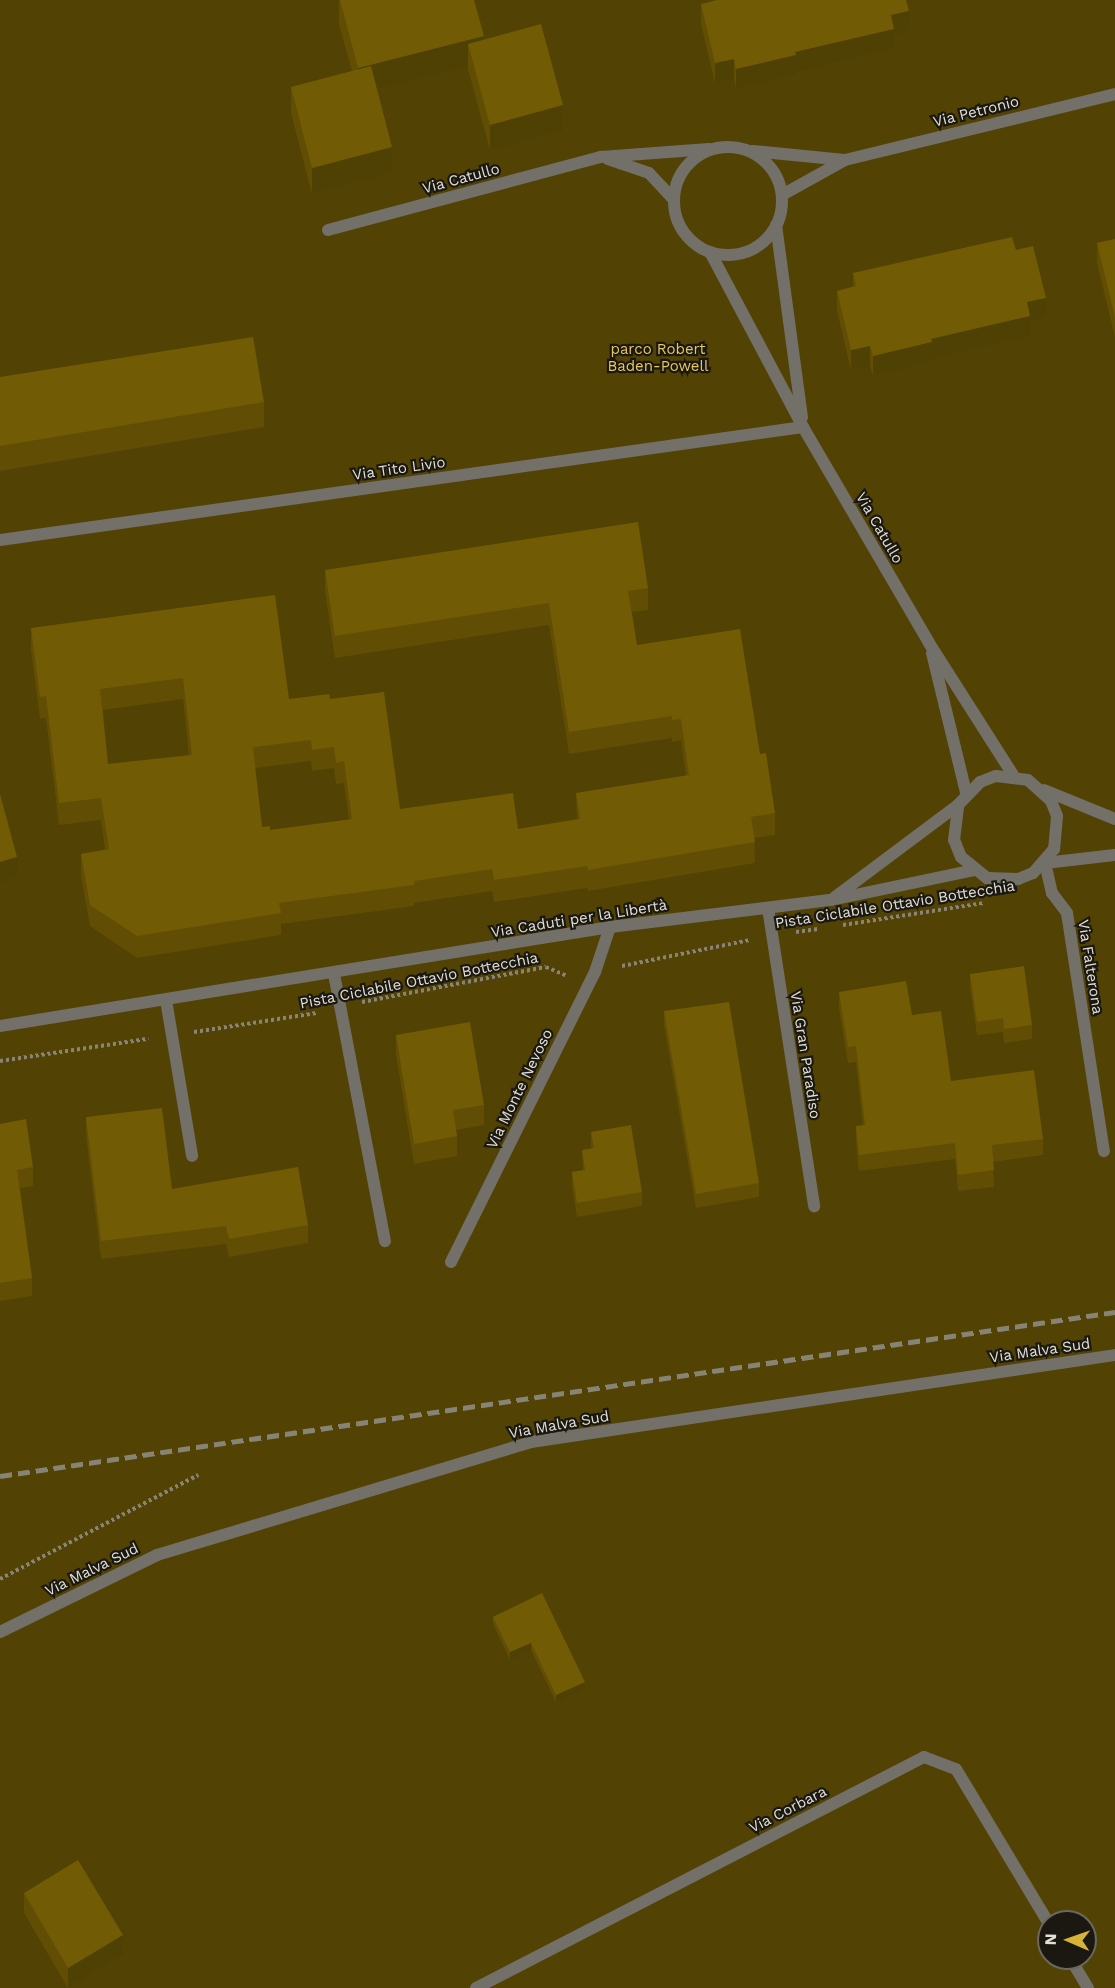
<!DOCTYPE html>
<html>
<head>
<meta charset="utf-8">
<style>
	body { margin:0 }
	#map { position:relative; width:1115px; height:1988px; overflow:hidden; background:#353020; font-family:"Work Sans",sans-serif }
	div>[style] { position:absolute }
	[style*='--x'] { left:calc(var(--x)*1px); top:calc(var(--y)*1px); width:calc(var(--w)*1px); rotate:calc(var(--a)*1deg) }
	.green>* { inset:0; background:#524204 }
	.path>* { height:4px; margin-top:-2px; transform-origin:0; background:repeating-linear-gradient(90deg,#888477 0 3px,transparent 0 6px) }
	.minor>* { height:12px; margin:-6px; padding:0 6px; transform-origin:6px; border-radius:6px; background:#727068 }
	.minor>.ring { margin:-6px; padding:0; box-sizing:content-box; background:none; border:12px solid #727068; border-radius:50% }
	.tertiary>* { height:12px; margin:-6px; padding:0 6px; transform-origin:6px; border-radius:6px; background:#727068 }
	.rail>* { height:4.5px; margin-top:-2.25px; transform-origin:0; background:repeating-linear-gradient(90deg,#878375 0 12px,transparent 0 18px) }
	.wall>* { inset:0; background:#614e04 }
	.shaded-wall>* { inset:0; background:#4f4004 }
	.building>* { inset:0; background:#715b05 }
	span { translate:-50% -50%; white-space:nowrap; text-align:center; line-height:1.15; -webkit-text-stroke:4.5px #1a1811; paint-order:stroke }
	.street-label { font-size:15px; color:#e2dfd5 }
	.park-label { font-size:15px; color:#e6c660 }
	.north { position:absolute; left:1037px; top:1910px; width:60px; height:60px; box-sizing:border-box; background:#1a1811; border:2px solid #6a685f; border-radius:50%; rotate:272deg; font-size:16px; font-weight:700; line-height:24px; text-align:center; color:#e2dfd5 }
	.north::after { content:''; display:block; margin:auto; width:21px; height:27px; background:#d8b434; clip-path:polygon(50% 0,100% 100%,50% 72%,0 100%) }
</style>
</head>
<body>
<div id="map">
	<div class="green">
		<div style="clip-path:polygon(evenodd,0 0,1115px 0,1115px 1988px,0 1988px,0 0,1049px 1922px,1085px 1922px,1085px 1958px,1049px 1958px,1049px 1922px)"></div>
	</div>
	<div class="path">
		<div style="--x:843;--y:925;--w:143;--a:-8.9"></div>
		<div style="--x:796;--y:932;--w:22;--a:-8"></div>
		<div style="--x:622;--y:966;--w:131;--a:-11.5"></div>
		<div style="--x:362;--y:1002;--w:187;--a:-10.8"></div>
		<div style="--x:546;--y:967;--w:23;--a:23"></div>
		<div style="--x:194;--y:1032;--w:124;--a:-8.8"></div>
		<div style="--x:0;--y:1061;--w:150;--a:-8.5"></div>
		<div style="--x:0;--y:1579;--w:224;--a:-27.7"></div>
	</div>
	<div class="minor">
		<div class="ring" style="left:674px;top:147px;width:96px;height:96px"></div>
		<div style="--x:753;--y:151;--w:92;--a:5.6"></div>
		<div style="--x:608;--y:159;--w:43;--a:18.9"></div>
		<div style="--x:649;--y:173;--w:35;--a:47"></div>
		<div style="--x:782;--y:195;--w:72;--a:-29.1"></div>
		<div style="--x:845;--y:160;--w:278;--a:-13.7"></div>
		<div style="--x:776;--y:225;--w:194;--a:82.3"></div>
		<div style="--x:328;--y:230;--w:283;--a:-15"></div>
		<div style="--x:601;--y:157;--w:108;--a:-4.2"></div>
		<div style="--x:710;--y:252;--w:198;--a:62"></div>
		<div style="--x:803;--y:427;--w:250;--a:59.7"></div>
		<div style="--x:0;--y:540;--w:811;--a:-8.01"></div>
		<div style="--x:1045;--y:863;--w:31;--a:77"></div>
		<div style="--x:1052;--y:893;--w:25;--a:53"></div>
		<div style="--x:1067;--y:913;--w:241;--a:81.2"></div>
		<div style="--x:768;--y:908;--w:302;--a:81.2"></div>
		<div style="--x:334;--y:974;--w:272;--a:79.2"></div>
		<div style="--x:166;--y:1000;--w:158;--a:80.5"></div>
		<div style="--x:451;--y:1262;--w:324;--a:-63.6"></div>
		<div style="--x:595;--y:972;--w:47;--a:-71.6"></div>
		<div style="--x:1070;--y:1958;--w:35;--a:59"></div>
		<div style="--x:476;--y:1988;--w:504;--a:-27.28"></div>
		<div style="--x:924;--y:1757;--w:34;--a:21"></div>
		<div style="--x:956;--y:1769;--w:181;--a:59"></div>
	</div>
	<div class="tertiary">
		<div style="--x:929;--y:643;--w:156;--a:57.5"></div>
		<div style="--x:932;--y:653;--w:144;--a:76.3"></div>
		<div style="--x:1044;--y:790;--w:77;--a:22.2"></div>
		<div style="--x:1045;--y:863;--w:70;--a:-6.5"></div>
		<div style="--x:835;--y:897;--w:154;--a:-36.8"></div>
		<div style="--x:958;--y:805;--w:32;--a:-46"></div>
		<div style="--x:980;--y:782;--w:17;--a:-21"></div>
		<div style="--x:996;--y:776;--w:32;--a:7"></div>
		<div style="--x:1028;--y:780;--w:31;--a:42"></div>
		<div style="--x:1051;--y:801;--w:16;--a:68"></div>
		<div style="--x:1057;--y:816;--w:33;--a:95"></div>
		<div style="--x:1054;--y:849;--w:32;--a:131"></div>
		<div style="--x:1033;--y:873;--w:16;--a:158"></div>
		<div style="--x:1018;--y:879;--w:31;--a:-178"></div>
		<div style="--x:987;--y:878;--w:33;--a:-141"></div>
		<div style="--x:961;--y:857;--w:18;--a:-112"></div>
		<div style="--x:954;--y:840;--w:35;--a:-83"></div>
		<div style="--x:0;--y:1026;--w:618;--a:-9.22"></div>
		<div style="--x:610;--y:927;--w:223;--a:-7"></div>
		<div style="--x:831;--y:900;--w:146;--a:-11.8"></div>
		<div style="--x:0;--y:1632;--w:175;--a:-26.1"></div>
		<div style="--x:157;--y:1555;--w:391;--a:-16.8"></div>
		<div style="--x:531;--y:1442;--w:590;--a:-8.47"></div>
	</div>
	<div class="rail">
		<div style="--x:0;--y:1476;--w:1127;--a:-8.37"></div>
	</div>
	<div class="wall">
		<div style="clip-path:polygon(339px 0,484px 39px,563px 131px,490px 150px,468px 69px,468px 66px,377px 89px,392px 173px,312px 194px,291px 113px,291px 87px,352px 71px,339px 24px)"></div>
		<div style="clip-path:polygon(701px 4px,909px 31px,894px 35px,894px 49px,796px 72px,796px 75px,736px 89px,734px 79px,715px 83px,701px 24px)"></div>
		<div style="clip-path:polygon(1115px 239px,1115px 337px,1097px 263px,1097px 243px)"></div>
		<div style="clip-path:polygon(853px 273px,1046px 318px,1030px 322px,1030px 336px,932px 359px,932px 362px,873px 376px,870px 366px,851px 370px,837px 311px,837px 291px,853px 287px)"></div>
		<div style="clip-path:polygon(0 377px,264px 402px,264px 427px,0 471px)"></div>
		<div style="clip-path:polygon(evenodd,325px 570px,648px 588px,648px 610px,632px 612px,637px 645px,760px 754px,775px 813px,775px 835px,754px 838px,755px 863px,588px 891px,587px 888px,494px 902px,492px 891px,414px 903px,414px 906px,281px 924px,281px 935px,137px 958px,90px 926px,81px 876px,81px 854px,105px 850px,101px 820px,59px 825px,46px 718px,40px 719px,31px 650px,31px 628px,289px 699px,330px 699px,400px 809px,518px 829px,577px 819px,576px 793px,686px 776px,681px 740px,672px 742px,672px 738px,569px 754px,549px 625px,335px 658px,325px 592px,325px 570px,183px 699px,189px 755px,108px 764px,103px 710px,183px 699px,325px 570px,311px 761px,312px 771px,334px 768px,336px 784px,344px 783px,349px 820px,270px 830px,262px 827px,255px 768px,311px 761px)"></div>
		<div style="clip-path:polygon(970px 974px,1032px 1025px,1032px 1039px,1004px 1043px,1003px 1032px,977px 1035px,970px 987px)"></div>
		<div style="clip-path:polygon(839px 992px,912px 1015px,951px 1081px,1043px 1139px,1043px 1155px,993px 1162px,994px 1187px,958px 1191px,955px 1159px,859px 1171px,856px 1142px,856px 1126px,863px 1125px,856px 1062px,848px 1063px,839px 1008px)"></div>
		<div style="clip-path:polygon(664px 1011px,759px 1183px,759px 1197px,696px 1208px,664px 1025px)"></div>
		<div style="clip-path:polygon(396px 1035px,484px 1105px,484px 1125px,456px 1130px,457px 1136px,457px 1156px,414px 1164px,396px 1055px)"></div>
		<div style="clip-path:polygon(86px 1117px,172px 1189px,308px 1225px,308px 1243px,229px 1257px,226px 1244px,101px 1259px,86px 1135px)"></div>
		<div style="clip-path:polygon(0 1124px,33px 1167px,33px 1186px,20px 1188px,32px 1278px,32px 1296px,0 1301px)"></div>
		<div style="clip-path:polygon(591px 1132px,642px 1192px,642px 1206px,577px 1217px,572px 1186px,572px 1172px,583px 1170px,582px 1150px,591px 1149px)"></div>
		<div style="clip-path:polygon(542px 1593px,585px 1689px,556px 1702px,531px 1650px,510px 1660px,493px 1624px,493px 1617px)"></div>
		<div style="clip-path:polygon(24px 1893px,123px 1955px,68px 1988px,24px 1913px)"></div>
	</div>
	<div class="shaded-wall">
		<div style="clip-path:polygon(909px 11px,909px 31px,894px 35px,894px 49px,796px 72px,796px 75px,736px 89px,736px 69px,795px 52px,891px 15px)"></div>
		<div style="clip-path:polygon(484px 36px,484px 62px,468px 44px,468px 66px,358px 94px,358px 68px)"></div>
		<div style="clip-path:polygon(734px 59px,734px 79px,715px 83px,715px 63px)"></div>
		<div style="clip-path:polygon(563px 105px,563px 131px,490px 150px,490px 125px)"></div>
		<div style="clip-path:polygon(392px 147px,392px 173px,312px 194px,312px 168px)"></div>
		<div style="clip-path:polygon(1046px 298px,1046px 318px,1030px 322px,1030px 336px,932px 359px,932px 362px,873px 376px,873px 356px,931px 339px,1027px 302px)"></div>
		<div style="clip-path:polygon(870px 346px,870px 366px,851px 370px,851px 350px)"></div>
		<div style="clip-path:polygon(17px 857px,17px 877px,0 882px,0 862px)"></div>
		<div style="clip-path:polygon(531px 1643px,531px 1650px,510px 1660px,510px 1652px)"></div>
		<div style="clip-path:polygon(585px 1682px,585px 1689px,556px 1702px,556px 1695px)"></div>
		<div style="clip-path:polygon(123px 1935px,123px 1955px,68px 1988px,68px 1968px)"></div>
	</div>
	<div class="building">
		<div style="clip-path:polygon(340px 0,474px 0,484px 36px,358px 68px)"></div>
		<div style="clip-path:polygon(717px 0,906px 0,909px 11px,891px 15px,894px 29px,795px 52px,796px 55px,736px 69px,734px 59px,715px 63px,701px 4px)"></div>
		<div style="clip-path:polygon(541px 24px,563px 105px,490px 125px,468px 44px)"></div>
		<div style="clip-path:polygon(371px 66px,392px 147px,312px 168px,291px 87px)"></div>
		<div style="clip-path:polygon(1012px 237px,1016px 250px,1033px 246px,1046px 298px,1027px 302px,1030px 316px,931px 339px,932px 342px,873px 356px,870px 346px,851px 350px,837px 291px,856px 286px,853px 273px)"></div>
		<div style="clip-path:polygon(1115px 239px,1115px 317px,1097px 243px)"></div>
		<div style="clip-path:polygon(253px 337px,264px 402px,0 446px,0 377px)"></div>
		<div style="clip-path:polygon(evenodd,638px 522px,648px 588px,628px 591px,637px 645px,740px 629px,760px 754px,766px 753px,775px 813px,751px 817px,755px 842px,588px 870px,587px 866px,494px 880px,492px 869px,414px 881px,414px 885px,279px 903px,281px 913px,137px 936px,90px 905px,81px 854px,109px 849px,101px 798px,59px 803px,46px 696px,40px 697px,31px 628px,275px 595px,289px 699px,329px 694px,330px 699px,384px 692px,400px 809px,513px 793px,518px 829px,580px 819px,576px 793px,689px 775px,681px 719px,672px 720px,672px 716px,569px 732px,549px 603px,335px 636px,325px 570px,638px 522px,183px 678px,192px 755px,108px 764px,100px 689px,183px 678px,638px 522px,311px 740px,312px 750px,334px 747px,336px 763px,344px 761px,352px 819px,270px 830px,270px 826px,262px 827px,253px 747px,311px 740px)"></div>
		<div style="clip-path:polygon(0 794px,17px 857px,0 862px)"></div>
		<div style="clip-path:polygon(1024px 966px,1032px 1025px,1004px 1029px,1003px 1018px,977px 1022px,970px 974px)"></div>
		<div style="clip-path:polygon(906px 981px,912px 1015px,941px 1011px,951px 1081px,1034px 1070px,1043px 1139px,992px 1145px,994px 1170px,958px 1175px,955px 1143px,859px 1155px,856px 1126px,865px 1125px,856px 1046px,848px 1047px,839px 992px)"></div>
		<div style="clip-path:polygon(729px 1002px,759px 1183px,696px 1194px,664px 1011px)"></div>
		<div style="clip-path:polygon(470px 1022px,484px 1105px,453px 1110px,457px 1136px,414px 1144px,396px 1035px)"></div>
		<div style="clip-path:polygon(162px 1108px,172px 1189px,298px 1167px,308px 1225px,229px 1239px,226px 1226px,101px 1241px,86px 1117px)"></div>
		<div style="clip-path:polygon(26px 1119px,33px 1167px,17px 1170px,32px 1278px,0 1283px,0 1124px)"></div>
		<div style="clip-path:polygon(631px 1125px,642px 1192px,577px 1203px,572px 1172px,585px 1170px,582px 1150px,594px 1148px,591px 1132px)"></div>
		<div style="clip-path:polygon(542px 1593px,585px 1682px,556px 1695px,531px 1643px,510px 1652px,493px 1617px)"></div>
		<div style="clip-path:polygon(78px 1860px,123px 1935px,68px 1968px,24px 1893px)"></div>
	</div>
	<div class="street-label">
		<span style="left:976px;top:112px;rotate:-14deg">Via Petronio</span>
		<span style="left:461px;top:179px;rotate:-15deg">Via Catullo</span>
		<span style="left:399px;top:469px;rotate:-8deg">Via Tito Livio</span>
		<span style="left:879px;top:528px;rotate:60deg">Via Catullo</span>
		<span style="left:895px;top:905px;rotate:-9deg">Pista Ciclabile Ottavio Bottecchia</span>
		<span style="left:579px;top:919px;rotate:-9deg">Via Caduti per la Libertà</span>
		<span style="left:1090px;top:967px;rotate:81deg">Via Falterona</span>
		<span style="left:419px;top:981px;rotate:-11deg">Pista Ciclabile Ottavio Bottecchia</span>
		<span style="left:805px;top:1055px;rotate:81deg">Via Gran Paradiso</span>
		<span style="left:520px;top:1089px;rotate:-64deg">Via Monte Nevoso</span>
		<span style="left:1040px;top:1351px;rotate:-8deg">Via Malva Sud</span>
		<span style="left:559px;top:1425px;rotate:-10deg">Via Malva Sud</span>
		<span style="left:92px;top:1570px;rotate:-26deg">Via Malva Sud</span>
		<span style="left:788px;top:1810px;rotate:-27deg">Via Corbara</span>
	</div>
	<div class="park-label">
		<span style="left:658px;top:358px">parco Robert<br>Baden-Powell</span>
	</div>
	<div class="north">N</div>
</div>
</body>
</html>
